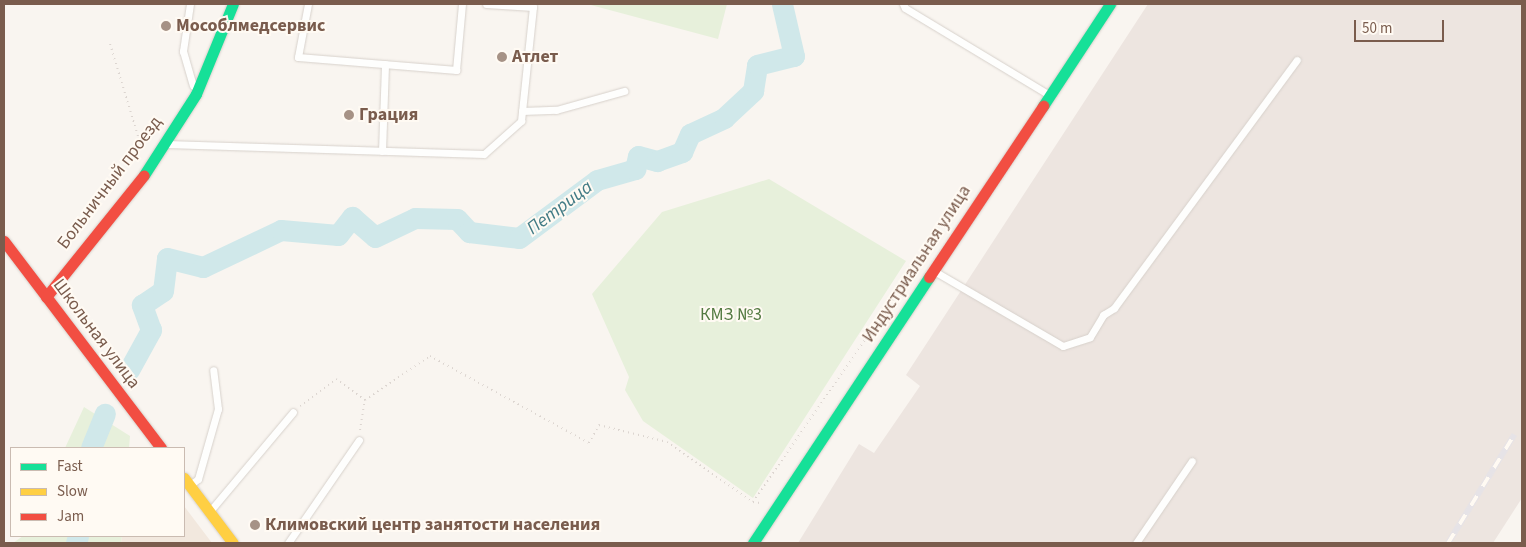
<!DOCTYPE html>
<html>
<head>
<meta charset="utf-8">
<style>
	body { margin:0 }
	#map { position:relative; width:1526px; height:547px; overflow:hidden; background:#f9f5f0; font-family:"Source Sans 3",sans-serif }
	div>[style] { position:absolute }
	[style*='--x'] { left:calc(var(--x)*1px); top:calc(var(--y)*1px); width:calc(var(--w)*1px); rotate:calc(var(--a)*1deg) }
	.residential>* { inset:0; background:#f2e8de }
	.industrial>* { inset:0; background:#ede5e0 }
	.green>* { inset:0; background:#e7f0db }
	.river>* { height:21px; margin:-10.5px; padding:0 10.5px; transform-origin:10.5px; border-radius:10.5px; background:#d0e8ea }
	.path>* { height:2px; margin-top:-1px; transform-origin:0; background:repeating-linear-gradient(90deg,#dcd5d0 0 1px,transparent 0 5px) }
	.roads { filter:drop-shadow(0 0 1px #d7d1cb) drop-shadow(0 0 1px #d7d1cb) }
	.lane>* { height:7px; margin:-3.5px; padding:0 3.5px; transform-origin:3.5px; border-radius:3.5px; background:#fefefd }
	.fast>* { height:11px; margin:-5.5px; padding:0 5.5px; transform-origin:5.5px; border-radius:5.5px; background:#16e098 }
	.slow>* { height:11px; margin:-5.5px; padding:0 5.5px; transform-origin:5.5px; border-radius:5.5px; background:#ffcf43 }
	.jam>* { height:11px; margin:-5.5px; padding:0 5.5px; transform-origin:5.5px; border-radius:5.5px; background:#f24e42 }
	.rail>* { height:5.5px; margin-top:-2.75px; transform-origin:0; background:repeating-linear-gradient(90deg,#fffaf3 0 11px,#e6e3e7 0 22px); box-sizing:border-box; border-block:1px solid #e6e3e7 }
	.dots>* { width:14px; height:14px; translate:-50% -50%; box-sizing:border-box; border:2px solid #fffaf3; border-radius:50% }
	span { translate:-50% -50%; white-space:nowrap; text-align:center; line-height:1.15; -webkit-text-stroke:4px #fffaf3; paint-order:stroke }
	.poi-label { font-size:18px; color:#7a5c4d; font-weight:700 }
	.left { translate:0 -50%; text-align:left }
	.street-label { font-size:18px; color:#7a5c4d }
	.park-label { font-size:18px; color:#537a41 }
	.water-label { font-size:19px; color:#437c86; font-style:italic }
	.frame { position:absolute; inset:0; border:5px solid #7a5c4d; pointer-events:none }
	.legend { position:absolute; left:10px; top:447px; width:175px; height:90px; box-sizing:border-box; background:#fffaf3; border:1px solid #cabbb1; margin:0; padding:6px 9px; list-style:none; font-size:15px; color:#7a5c4d }
	.legend li { display:flex; align-items:center; gap:10px; height:25px }
	.legend b { width:25px; border:1px solid #cabbb1 }
	.scale { position:absolute; left:1354px; top:20px; width:90px; height:22px; box-sizing:border-box; border:2px solid #7a5c4d; border-top:0; padding-left:6px; font-size:15px; line-height:18px; white-space:nowrap; color:#7a5c4d; -webkit-text-stroke:4px #fffaf3; paint-order:stroke }
</style>
</head>
<body>
<div id="map">
	<div class="residential">
		<div style="clip-path:polygon(184px 506px,212px 543px,121px 543px,122px 536px,184px 536px)"></div>
	</div>
	<div class="industrial">
		<div style="clip-path:polygon(1148px 4px,1522px 4px,1522px 498px,1493px 543px,798px 543px,859px 444px,874px 453px,920px 386px,906px 375px)"></div>
	</div>
	<div class="green">
		<div style="clip-path:polygon(587px 4px,727px 4px,718px 39px)"></div>
		<div style="clip-path:polygon(769px 179px,906px 261px,753px 498px,643px 421px,625px 390px,629px 377px,592px 294px,662px 212px)"></div>
		<div style="clip-path:polygon(84px 407px,130px 436px,129px 448px,65px 448px)"></div>
		<div style="clip-path:polygon(23px 536px,122px 536px,121px 543px,13px 543px)"></div>
	</div>
	<div class="river">
		<div style="--x:129;--y:370;--w:46;--a:-61.2"></div>
		<div style="--x:151;--y:330;--w:27;--a:-110"></div>
		<div style="--x:142;--y:305;--w:25;--a:-34"></div>
		<div style="--x:163;--y:291;--w:33;--a:-83"></div>
		<div style="--x:167;--y:258;--w:37;--a:14"></div>
		<div style="--x:203;--y:267;--w:86;--a:-25.4"></div>
		<div style="--x:281;--y:230;--w:57;--a:5"></div>
		<div style="--x:338;--y:235;--w:23;--a:-52"></div>
		<div style="--x:352;--y:217;--w:30;--a:41"></div>
		<div style="--x:375;--y:237;--w:44;--a:-25.4"></div>
		<div style="--x:415;--y:218;--w:42;--a:1.4"></div>
		<div style="--x:457;--y:219;--w:18;--a:47"></div>
		<div style="--x:469;--y:232;--w:50;--a:6.8"></div>
		<div style="--x:519;--y:238;--w:97;--a:-36.6"></div>
		<div style="--x:597;--y:180;--w:40;--a:-16"></div>
		<div style="--x:635;--y:169;--w:13;--a:-77"></div>
		<div style="--x:638;--y:156;--w:20;--a:15"></div>
		<div style="--x:657;--y:161;--w:27;--a:-20"></div>
		<div style="--x:682;--y:152;--w:20;--a:-66"></div>
		<div style="--x:690;--y:134;--w:38;--a:-25"></div>
		<div style="--x:724;--y:118;--w:40;--a:-43"></div>
		<div style="--x:753;--y:91;--w:26;--a:-81"></div>
		<div style="--x:757;--y:65;--w:38;--a:-14"></div>
		<div style="--x:794;--y:56;--w:53;--a:-103"></div>
		<div style="--x:91;--y:448;--w:37;--a:-68"></div>
		<div style="--x:76;--y:543;--w:7;--a:-74"></div>
	</div>
	<div class="path">
		<div style="--x:694;--y:4;--w:4;--a:0"></div>
		<div style="--x:110;--y:44;--w:110;--a:73.1"></div>
		<div style="--x:300;--y:406;--w:45;--a:-36.9"></div>
		<div style="--x:336;--y:379;--w:36;--a:36"></div>
		<div style="--x:365;--y:400;--w:78;--a:-34.1"></div>
		<div style="--x:430;--y:356;--w:181;--a:28.7"></div>
		<div style="--x:589;--y:443;--w:21;--a:-61"></div>
		<div style="--x:599;--y:425;--w:70;--a:14"></div>
		<div style="--x:667;--y:442;--w:105;--a:34.9"></div>
		<div style="--x:753;--y:502;--w:7;--a:8"></div>
		<div style="--x:360;--y:430;--w:30;--a:-81"></div>
		<div style="--x:753;--y:502;--w:328;--a:-55.4"></div>
	</div>
	<div class="roads">
		<div class="lane">
			<div style="--x:190;--y:4;--w:48;--a:98.5"></div>
			<div style="--x:183;--y:51;--w:36;--a:74"></div>
			<div style="--x:308;--y:4;--w:54;--a:100.7"></div>
			<div style="--x:298;--y:57;--w:159;--a:4.7"></div>
			<div style="--x:456;--y:70;--w:66;--a:-84.8"></div>
			<div style="--x:903;--y:4;--w:4;--a:63"></div>
			<div style="--x:905;--y:8;--w:168;--a:31.1"></div>
			<div style="--x:522;--y:111;--w:34;--a:-2"></div>
			<div style="--x:556;--y:110;--w:71;--a:-15.6"></div>
			<div style="--x:166;--y:144;--w:318;--a:1.8"></div>
			<div style="--x:484;--y:154;--w:50;--a:-41.7"></div>
			<div style="--x:521;--y:121;--w:115;--a:-84"></div>
			<div style="--x:533;--y:7;--w:47;--a:-176.3"></div>
			<div style="--x:382;--y:151;--w:87;--a:-88"></div>
			<div style="--x:934;--y:271;--w:149;--a:30.2"></div>
			<div style="--x:1063;--y:346;--w:28;--a:-18"></div>
			<div style="--x:1090;--y:337;--w:26;--a:-59"></div>
			<div style="--x:1103;--y:315;--w:13;--a:-32"></div>
			<div style="--x:1114;--y:308;--w:308;--a:-53.6"></div>
			<div style="--x:190;--y:485;--w:10;--a:-37"></div>
			<div style="--x:198;--y:479;--w:73;--a:-74.1"></div>
			<div style="--x:218;--y:409;--w:39;--a:-97"></div>
			<div style="--x:210;--y:511;--w:129;--a:-50"></div>
			<div style="--x:288;--y:543;--w:125;--a:-55.4"></div>
			<div style="--x:1136;--y:543;--w:99;--a:-55.7"></div>
		</div>
		<div class="fast">
			<div style="--x:1043;--y:106;--w:122;--a:-56.7"></div>
			<div style="--x:144;--y:175;--w:96;--a:-57.3"></div>
			<div style="--x:196;--y:94;--w:97;--a:-67.7"></div>
			<div style="--x:753;--y:543;--w:319;--a:-56.5"></div>
		</div>
		<div class="slow">
			<div style="--x:184;--y:478;--w:81;--a:53"></div>
		</div>
		<div class="jam">
			<div style="--x:4;--y:241;--w:260;--a:52.8"></div>
			<div style="--x:929;--y:277;--w:206;--a:-56.3"></div>
			<div style="--x:46;--y:297;--w:156;--a:-51.2"></div>
		</div>
	</div>
	<div class="rail">
		<div style="--x:1448;--y:543;--w:127;--a:-58.6"></div>
	</div>
	<div class="dots">
		<div style="left:166px;top:26px;background:#a69286"></div>
		<div style="left:502px;top:57px;background:#a69286"></div>
		<div style="left:349px;top:115px;background:#a69286"></div>
		<div style="left:255px;top:525px;background:#a69286"></div>
	</div>
	<div class="poi-label">
		<span class="left" style="left:176px;top:26px">Мособлмедсервис</span>
		<span class="left" style="left:512px;top:57px">Атлет</span>
		<span class="left" style="left:359px;top:115px">Грация</span>
		<span class="left" style="left:265px;top:525px">Климовский центр занятости населения</span>
	</div>
	<div class="street-label">
		<span style="left:110px;top:183px;rotate:-53deg">Больничный проезд</span>
		<span style="left:917px;top:264px;rotate:-57deg">Индустриальная улица</span>
		<span style="left:96px;top:334px;rotate:53deg">Школьная улица</span>
	</div>
	<div class="park-label">
		<span style="left:731px;top:315px">КМЗ №3</span>
	</div>
	<div class="water-label">
		<span style="left:560px;top:208px;rotate:-37deg">Петрица</span>
	</div>
	<div class="frame"></div>
	<ul class="legend">
	<li><b style="height:6px;background:#16e098"></b>Fast</li>
	<li><b style="height:6px;background:#ffcf43"></b>Slow</li>
	<li><b style="height:6px;background:#f24e42"></b>Jam</li>
	</ul>
	<div class="scale">50 m</div>
</div>
</body>
</html>
